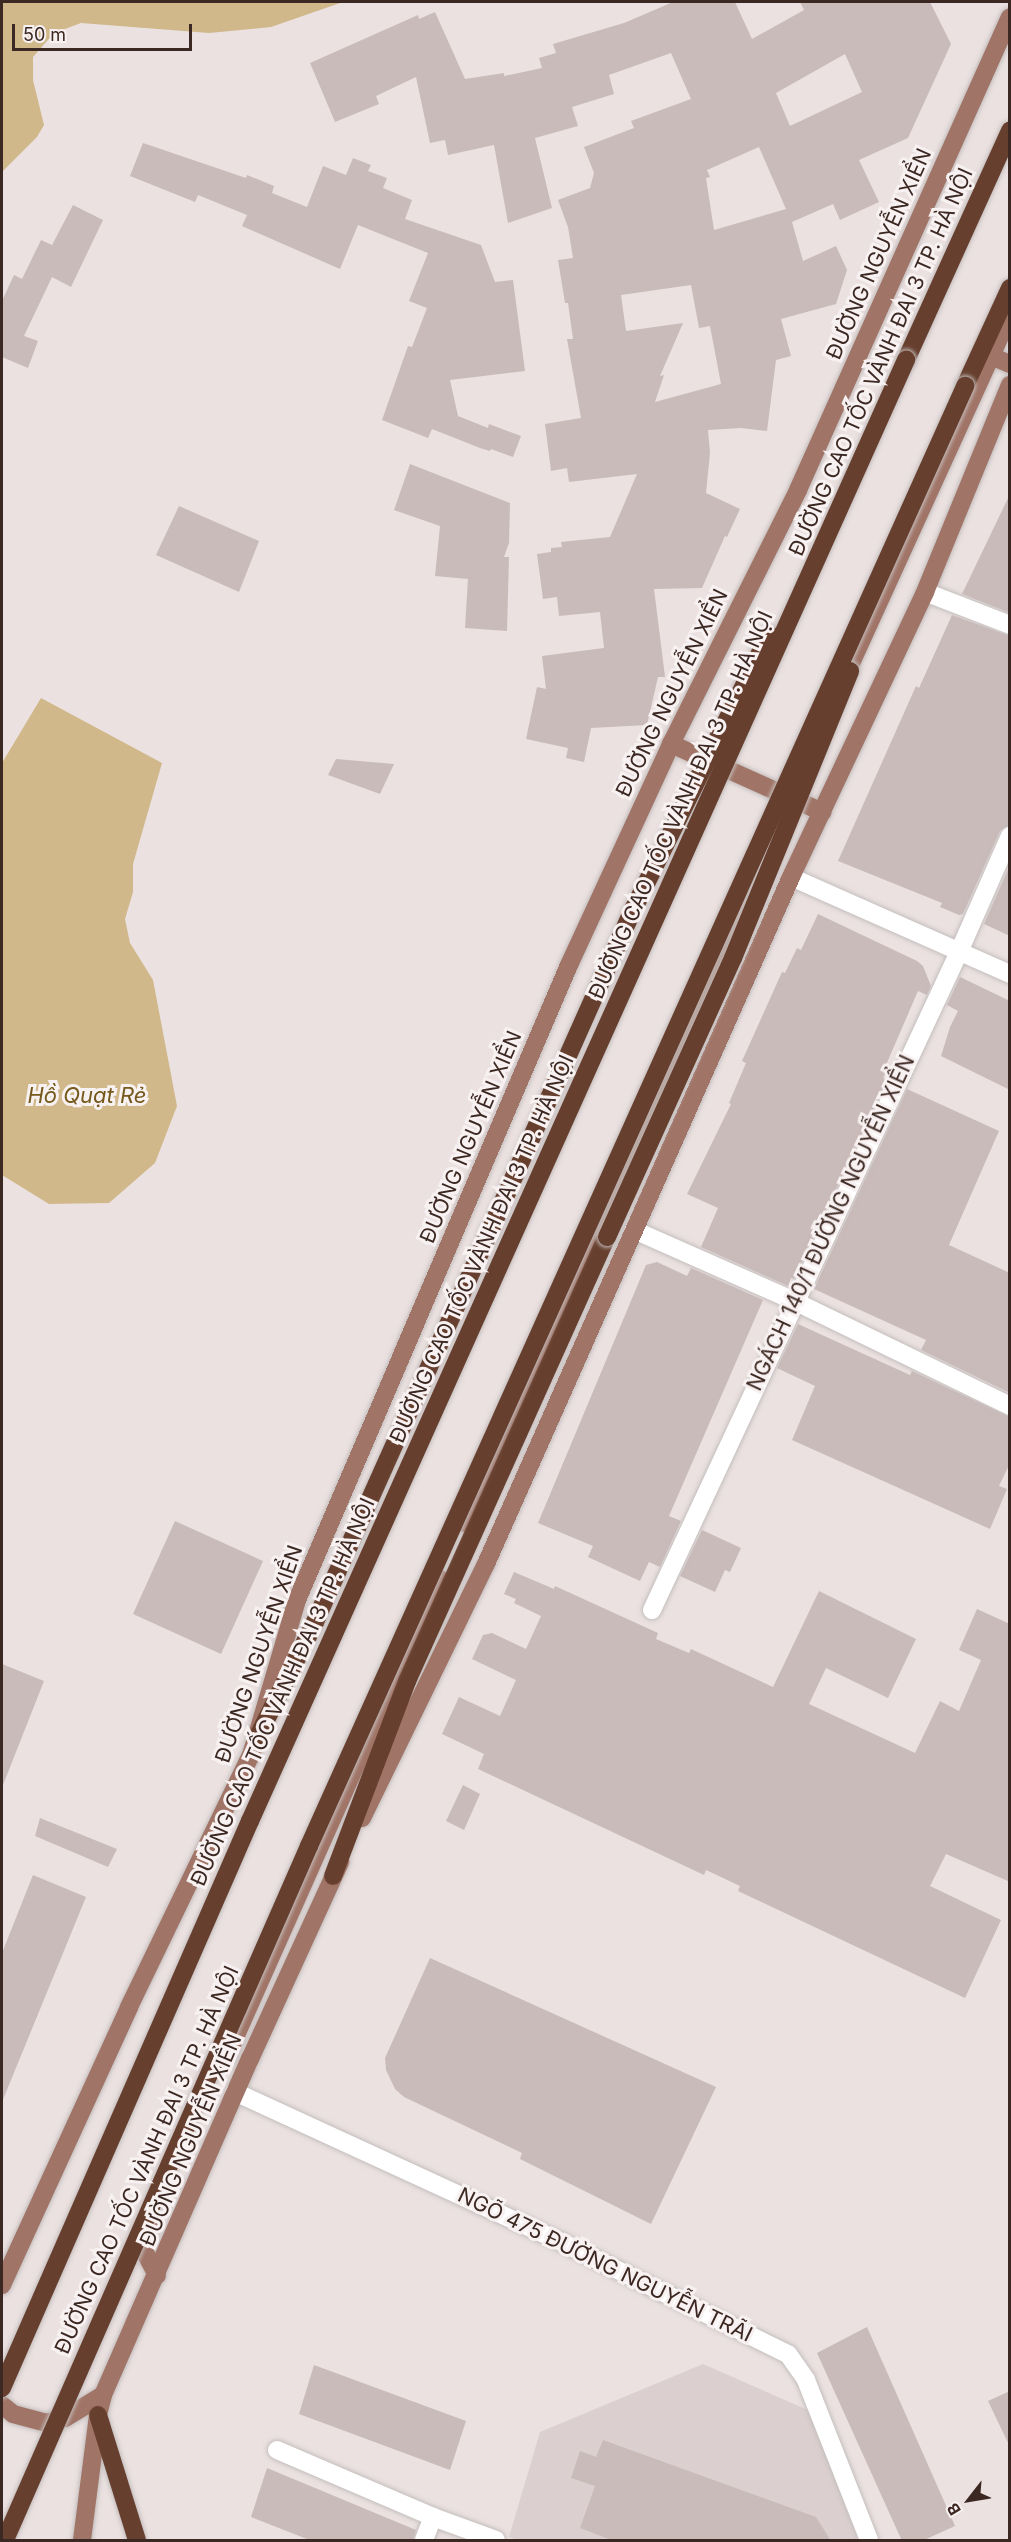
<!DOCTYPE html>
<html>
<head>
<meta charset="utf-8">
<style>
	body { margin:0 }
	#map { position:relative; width:1011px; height:2542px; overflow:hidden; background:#ebe1e1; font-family:Inter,sans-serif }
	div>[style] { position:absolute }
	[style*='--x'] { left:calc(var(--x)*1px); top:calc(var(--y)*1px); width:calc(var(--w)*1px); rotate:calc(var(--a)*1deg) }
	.built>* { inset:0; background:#dbd0cf }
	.water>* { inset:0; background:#d0b88a }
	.building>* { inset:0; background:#c9bbb9 }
	.roads { filter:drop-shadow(0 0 2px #c4bebd) drop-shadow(0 0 2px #c4bebd) }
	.street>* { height:18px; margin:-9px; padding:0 9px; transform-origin:9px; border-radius:9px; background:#fff }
	.primary>* { height:18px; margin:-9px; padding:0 9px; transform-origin:9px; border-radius:9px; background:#a07466 }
	.highway>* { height:18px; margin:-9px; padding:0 9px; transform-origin:9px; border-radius:9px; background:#673f2e }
	.bridges { filter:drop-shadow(0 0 2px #c4bebd) drop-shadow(0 0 2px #c4bebd) }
	.highway-bridge>* { height:18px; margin:-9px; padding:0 9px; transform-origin:9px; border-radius:9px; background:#673f2e }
	span { translate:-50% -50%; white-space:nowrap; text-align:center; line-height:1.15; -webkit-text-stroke:6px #f8f1f1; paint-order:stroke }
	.street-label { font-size:21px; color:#3c2822 }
	.water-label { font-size:22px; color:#76591d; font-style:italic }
	.frame { position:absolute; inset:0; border:3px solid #3c2822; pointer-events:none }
	.north { position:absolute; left:939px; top:2470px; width:60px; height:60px; -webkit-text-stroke:4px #f8f1f1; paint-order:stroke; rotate:239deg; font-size:16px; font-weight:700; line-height:24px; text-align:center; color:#3c2822 }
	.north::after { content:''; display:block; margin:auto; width:21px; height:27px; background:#3c2822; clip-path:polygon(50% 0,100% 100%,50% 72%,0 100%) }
	.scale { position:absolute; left:12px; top:24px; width:180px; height:27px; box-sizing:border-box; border:3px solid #3c2822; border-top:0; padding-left:8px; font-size:18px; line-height:21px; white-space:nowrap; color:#3c2822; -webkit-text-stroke:4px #f8f1f1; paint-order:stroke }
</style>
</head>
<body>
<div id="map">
	<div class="built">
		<div style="clip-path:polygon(703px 2364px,810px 2411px,858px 2540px,517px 2540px,509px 2537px,540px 2432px)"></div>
	</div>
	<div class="water">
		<div style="clip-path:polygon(2px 2px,343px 2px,271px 27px,209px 33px,81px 23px,54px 33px,33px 57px,33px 80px,44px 125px,37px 137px,2px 172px)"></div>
		<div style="clip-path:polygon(41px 698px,162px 763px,133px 864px,133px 892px,125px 919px,130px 943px,153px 980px,177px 1106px,155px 1163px,109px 1203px,49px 1204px,2px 1175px,2px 763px)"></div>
	</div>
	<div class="building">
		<div style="clip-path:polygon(evenodd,673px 2px,735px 2px,752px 39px,804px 10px,800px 2px,930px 2px,951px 44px,908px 138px,859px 160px,879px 202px,840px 220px,833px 204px,792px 222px,803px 261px,836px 246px,847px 270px,836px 304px,781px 319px,791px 356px,776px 360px,767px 431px,741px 428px,708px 430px,710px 453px,706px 493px,740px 509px,727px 537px,725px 536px,702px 588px,654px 589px,665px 677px,658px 677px,647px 725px,591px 728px,584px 762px,566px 758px,568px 748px,526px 739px,537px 687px,546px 689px,542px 656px,604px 648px,600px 612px,559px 616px,557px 597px,543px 599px,537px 554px,551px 552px,551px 548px,562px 547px,561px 542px,610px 537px,637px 474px,569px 482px,567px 468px,551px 471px,545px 424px,581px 418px,567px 339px,573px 339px,568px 303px,565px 303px,558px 260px,573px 258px,568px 227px,558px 200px,590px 188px,594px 173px,584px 147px,634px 128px,631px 121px,691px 99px,671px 53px,609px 75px,614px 94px,572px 107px,578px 126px,535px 138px,552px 208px,508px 223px,494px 145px,448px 155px,445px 140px,430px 143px,416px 77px,376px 96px,379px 104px,335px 122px,310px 63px,418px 15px,419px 19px,435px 12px,465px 79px,504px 73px,504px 76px,542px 68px,539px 58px,556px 53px,553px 44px,624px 23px,673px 2px,845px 54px,862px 92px,790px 126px,776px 93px,845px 54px,673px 2px,759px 147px,786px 209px,714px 230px,706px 178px,710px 177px,707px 170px,759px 147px,673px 2px,691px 285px,699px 328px,710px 326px,721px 384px,655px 402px,664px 375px,660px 376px,683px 323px,626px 331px,621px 295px,691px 285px)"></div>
		<div style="clip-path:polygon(143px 143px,246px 178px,247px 175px,274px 186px,272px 193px,307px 207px,323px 166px,346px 175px,353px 158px,371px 165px,368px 171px,387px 178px,383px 188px,412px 200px,405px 219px,481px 245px,495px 282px,513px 280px,525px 371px,450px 380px,458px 416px,488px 428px,489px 424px,521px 436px,513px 457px,491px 449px,490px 451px,480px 448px,432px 429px,428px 438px,382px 420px,408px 346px,412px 347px,427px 308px,409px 301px,428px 253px,358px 225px,340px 269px,242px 226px,247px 215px,198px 195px,195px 202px,130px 176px)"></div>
		<div style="clip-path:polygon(73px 205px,103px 220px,71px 287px,52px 277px,24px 336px,38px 341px,28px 368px,2px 357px,2px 301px,14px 275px,22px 279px,41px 240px,52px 245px)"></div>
		<div style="clip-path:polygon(410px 464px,510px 503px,509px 543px,504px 557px,509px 557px,507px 631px,465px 628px,468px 579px,435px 576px,440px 526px,394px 510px)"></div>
		<div style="clip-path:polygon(1010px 494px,1010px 613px,962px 594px)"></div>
		<div style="clip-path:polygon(179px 506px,259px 541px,239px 592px,156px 555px)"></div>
		<div style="clip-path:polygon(952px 615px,1010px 636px,1010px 825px,1000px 831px,963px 914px,959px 915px,940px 907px,942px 903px,838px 861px,916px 686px,919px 688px)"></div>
		<div style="clip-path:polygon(336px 759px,394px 764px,380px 794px,328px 775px)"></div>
		<div style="clip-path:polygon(1010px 865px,1010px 936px,984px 924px)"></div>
		<div style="clip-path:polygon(818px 914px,917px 961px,923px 966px,931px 986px,927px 995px,918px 991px,886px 1065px,889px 1066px,883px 1078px,887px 1080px,794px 1279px,791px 1278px,788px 1286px,701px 1247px,718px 1208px,687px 1194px,731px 1104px,729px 1103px,746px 1063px,742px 1061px,782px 972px,785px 973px,797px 948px,801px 950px)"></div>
		<div style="clip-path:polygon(960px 977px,1010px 1001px,1010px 1090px,941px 1056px,950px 1027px,958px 1011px,947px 1005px)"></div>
		<div style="clip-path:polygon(907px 1089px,999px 1131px,949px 1245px,1010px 1273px,1010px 1393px,921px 1350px,926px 1340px,814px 1289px)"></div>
		<div style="clip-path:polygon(657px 1262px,687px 1276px,691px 1268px,763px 1300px,669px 1516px,681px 1521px,660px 1567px,649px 1562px,640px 1581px,588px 1557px,593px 1546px,538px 1523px,646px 1265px)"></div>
		<div style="clip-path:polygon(798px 1324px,910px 1375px,912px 1371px,1010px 1417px,1010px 1463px,999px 1486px,1007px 1489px,990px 1529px,792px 1440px,815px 1386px,777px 1368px)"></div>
		<div style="clip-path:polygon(175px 1521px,263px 1561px,221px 1654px,133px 1614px)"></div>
		<div style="clip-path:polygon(702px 1530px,741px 1548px,730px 1572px,725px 1570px,715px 1592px,680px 1576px)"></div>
		<div style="clip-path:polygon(514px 1572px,554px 1589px,555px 1586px,658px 1633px,656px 1639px,689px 1653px,691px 1649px,773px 1687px,819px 1591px,916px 1639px,888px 1698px,826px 1668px,809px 1704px,915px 1753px,940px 1701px,959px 1711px,981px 1660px,959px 1650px,977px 1609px,1010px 1624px,1010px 1882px,946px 1854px,930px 1886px,1001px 1920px,965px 1998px,738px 1891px,740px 1886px,706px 1870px,704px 1875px,478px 1769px,484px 1754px,442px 1734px,459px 1697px,500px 1716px,516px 1680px,472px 1659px,483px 1635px,492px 1633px,526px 1649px,541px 1616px,514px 1603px,516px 1599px,504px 1594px)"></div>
		<div style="clip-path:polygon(2px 1664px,44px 1681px,3px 1785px,2px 1785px)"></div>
		<div style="clip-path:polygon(463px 1785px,480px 1794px,464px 1830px,446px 1821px)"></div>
		<div style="clip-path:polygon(40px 1818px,117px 1849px,108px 1867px,35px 1836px)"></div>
		<div style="clip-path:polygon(33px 1875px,86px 1897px,2px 2102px,2px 1953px)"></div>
		<div style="clip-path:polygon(430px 1958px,716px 2087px,651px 2224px,520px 2159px,522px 2153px,404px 2097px,395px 2089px,386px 2070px,385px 2058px)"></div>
		<div style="clip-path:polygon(867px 2327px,955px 2526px,922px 2541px,902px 2541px,817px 2353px)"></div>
		<div style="clip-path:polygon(314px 2365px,466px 2421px,450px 2470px,299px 2414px)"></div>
		<div style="clip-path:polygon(1010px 2391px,1010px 2447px,988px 2401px)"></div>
		<div style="clip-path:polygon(603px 2440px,816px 2517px,831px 2541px,614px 2541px,580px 2528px,595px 2486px,571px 2478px,580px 2451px,596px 2457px)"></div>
		<div style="clip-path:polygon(267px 2468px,416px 2530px,413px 2541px,312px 2541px,251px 2517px)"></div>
	</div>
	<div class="roads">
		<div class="street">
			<div style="--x:925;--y:592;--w:91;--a:21.2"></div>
			<div style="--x:791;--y:877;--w:240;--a:23.9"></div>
			<div style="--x:634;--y:1230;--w:175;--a:23.9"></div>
			<div style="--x:794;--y:1301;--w:240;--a:25.9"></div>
			<div style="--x:652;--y:1610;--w:726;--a:-64.99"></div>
			<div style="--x:959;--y:952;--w:127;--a:-66.3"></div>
			<div style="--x:235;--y:2092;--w:363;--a:24.7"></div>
			<div style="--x:565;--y:2244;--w:249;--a:26.3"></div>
			<div style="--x:788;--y:2354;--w:32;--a:55"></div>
			<div style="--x:806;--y:2380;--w:172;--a:68.5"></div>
			<div style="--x:277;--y:2450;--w:170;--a:23.2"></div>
			<div style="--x:433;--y:2517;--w:67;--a:20.1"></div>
			<div style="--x:424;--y:2540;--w:25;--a:-69"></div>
		</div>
		<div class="primary">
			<div style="--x:991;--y:356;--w:21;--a:23"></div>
			<div style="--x:842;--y:683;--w:405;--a:-65.5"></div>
			<div style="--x:671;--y:744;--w:166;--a:24.2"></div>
			<div style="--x:464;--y:1523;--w:478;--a:-65.4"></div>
			<div style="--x:663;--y:1088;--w:301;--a:-66.5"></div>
			<div style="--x:362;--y:1818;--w:283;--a:-64"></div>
			<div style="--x:486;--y:1564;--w:752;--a:-66.06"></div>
			<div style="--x:791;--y:877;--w:315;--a:-64.8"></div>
			<div style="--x:925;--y:592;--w:224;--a:-67.7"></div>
			<div style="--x:225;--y:2060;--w:527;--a:-66.06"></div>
			<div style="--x:150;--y:2228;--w:21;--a:113"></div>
			<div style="--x:142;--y:2247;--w:32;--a:62"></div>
			<div style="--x:2;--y:2285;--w:306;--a:-65.4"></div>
			<div style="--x:129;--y:2007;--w:283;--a:-64.2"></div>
			<div style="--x:252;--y:1752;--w:159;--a:-73.5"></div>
			<div style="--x:297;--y:1600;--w:691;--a:-66.81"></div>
			<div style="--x:569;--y:965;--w:243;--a:-65.2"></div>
			<div style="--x:671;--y:744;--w:284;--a:-63.4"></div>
			<div style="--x:798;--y:490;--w:518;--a:-65.86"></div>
			<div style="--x:2;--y:2405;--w:14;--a:39"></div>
			<div style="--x:13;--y:2414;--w:34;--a:15"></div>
			<div style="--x:46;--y:2423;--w:20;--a:-15"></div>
			<div style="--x:65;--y:2418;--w:44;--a:-31.2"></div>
			<div style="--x:82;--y:2540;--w:126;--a:-82.7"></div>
			<div style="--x:98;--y:2415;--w:21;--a:-76"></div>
			<div style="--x:103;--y:2395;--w:367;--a:-66.4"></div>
			<div style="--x:250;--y:2059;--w:217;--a:-65.4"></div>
		</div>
		<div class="highway">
			<div style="--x:906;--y:360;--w:252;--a:-65.6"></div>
			<div style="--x:965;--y:386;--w:108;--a:-65.3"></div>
			<div style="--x:258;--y:1736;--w:127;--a:-63.4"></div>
			<div style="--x:315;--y:1622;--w:426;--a:-65.9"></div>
			<div style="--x:333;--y:1876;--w:209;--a:-69.2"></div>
			<div style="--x:407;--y:1681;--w:487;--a:-65.8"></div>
			<div style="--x:98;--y:2415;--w:131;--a:72.7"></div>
		</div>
	</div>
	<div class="bridges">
		<div class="highway-bridge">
			<div style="--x:489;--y:1233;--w:356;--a:-66"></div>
			<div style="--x:634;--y:908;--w:305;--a:-63.7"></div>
			<div style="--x:607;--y:1237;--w:306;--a:-65.7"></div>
			<div style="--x:733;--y:958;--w:310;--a:-67.8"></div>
			<div style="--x:2;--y:2388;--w:619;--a:-66.38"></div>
			<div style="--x:250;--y:1821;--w:1602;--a:-65.82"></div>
			<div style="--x:5;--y:2540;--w:758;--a:-66.34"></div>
			<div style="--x:309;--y:1846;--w:1601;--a:-65.8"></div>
		</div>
	</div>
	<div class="street-label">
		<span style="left:879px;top:254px;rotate:-66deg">ĐƯỜNG NGUYỄN XIỂN</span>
		<span style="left:881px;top:362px;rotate:-66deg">ĐƯỜNG CAO TỐC VÀNH ĐAI 3 TP. HÀ NỘI</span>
		<span style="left:672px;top:693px;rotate:-64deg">ĐƯỜNG NGUYỄN XIỂN</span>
		<span style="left:681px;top:805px;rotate:-66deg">ĐƯỜNG CAO TỐC VÀNH ĐAI 3 TP. HÀ NỘI</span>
		<span style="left:471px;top:1137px;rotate:-67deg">ĐƯỜNG NGUYỄN XIỂN</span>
		<span style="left:831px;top:1223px;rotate:-65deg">NGÁCH 140/1 ĐƯỜNG NGUYỄN XIỂN</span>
		<span style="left:482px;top:1249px;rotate:-66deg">ĐƯỜNG CAO TỐC VÀNH ĐAI 3 TP. HÀ NỘI</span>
		<span style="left:259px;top:1654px;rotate:-71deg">ĐƯỜNG NGUYỄN XIỂN</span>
		<span style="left:283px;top:1692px;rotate:-66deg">ĐƯỜNG CAO TỐC VÀNH ĐAI 3 TP. HÀ NỘI</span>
		<span style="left:191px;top:2140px;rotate:-67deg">ĐƯỜNG NGUYỄN XIỂN</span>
		<span style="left:147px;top:2160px;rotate:-66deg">ĐƯỜNG CAO TỐC VÀNH ĐAI 3 TP. HÀ NỘI</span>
		<span style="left:605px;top:2265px;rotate:26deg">NGÕ 475 ĐƯỜNG NGUYỄN TRÃI</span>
	</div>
	<div class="water-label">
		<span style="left:87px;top:1096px">Hồ Quạt Rẻ</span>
	</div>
	<div class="frame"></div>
	<div class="north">B</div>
	<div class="scale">50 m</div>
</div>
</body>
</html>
